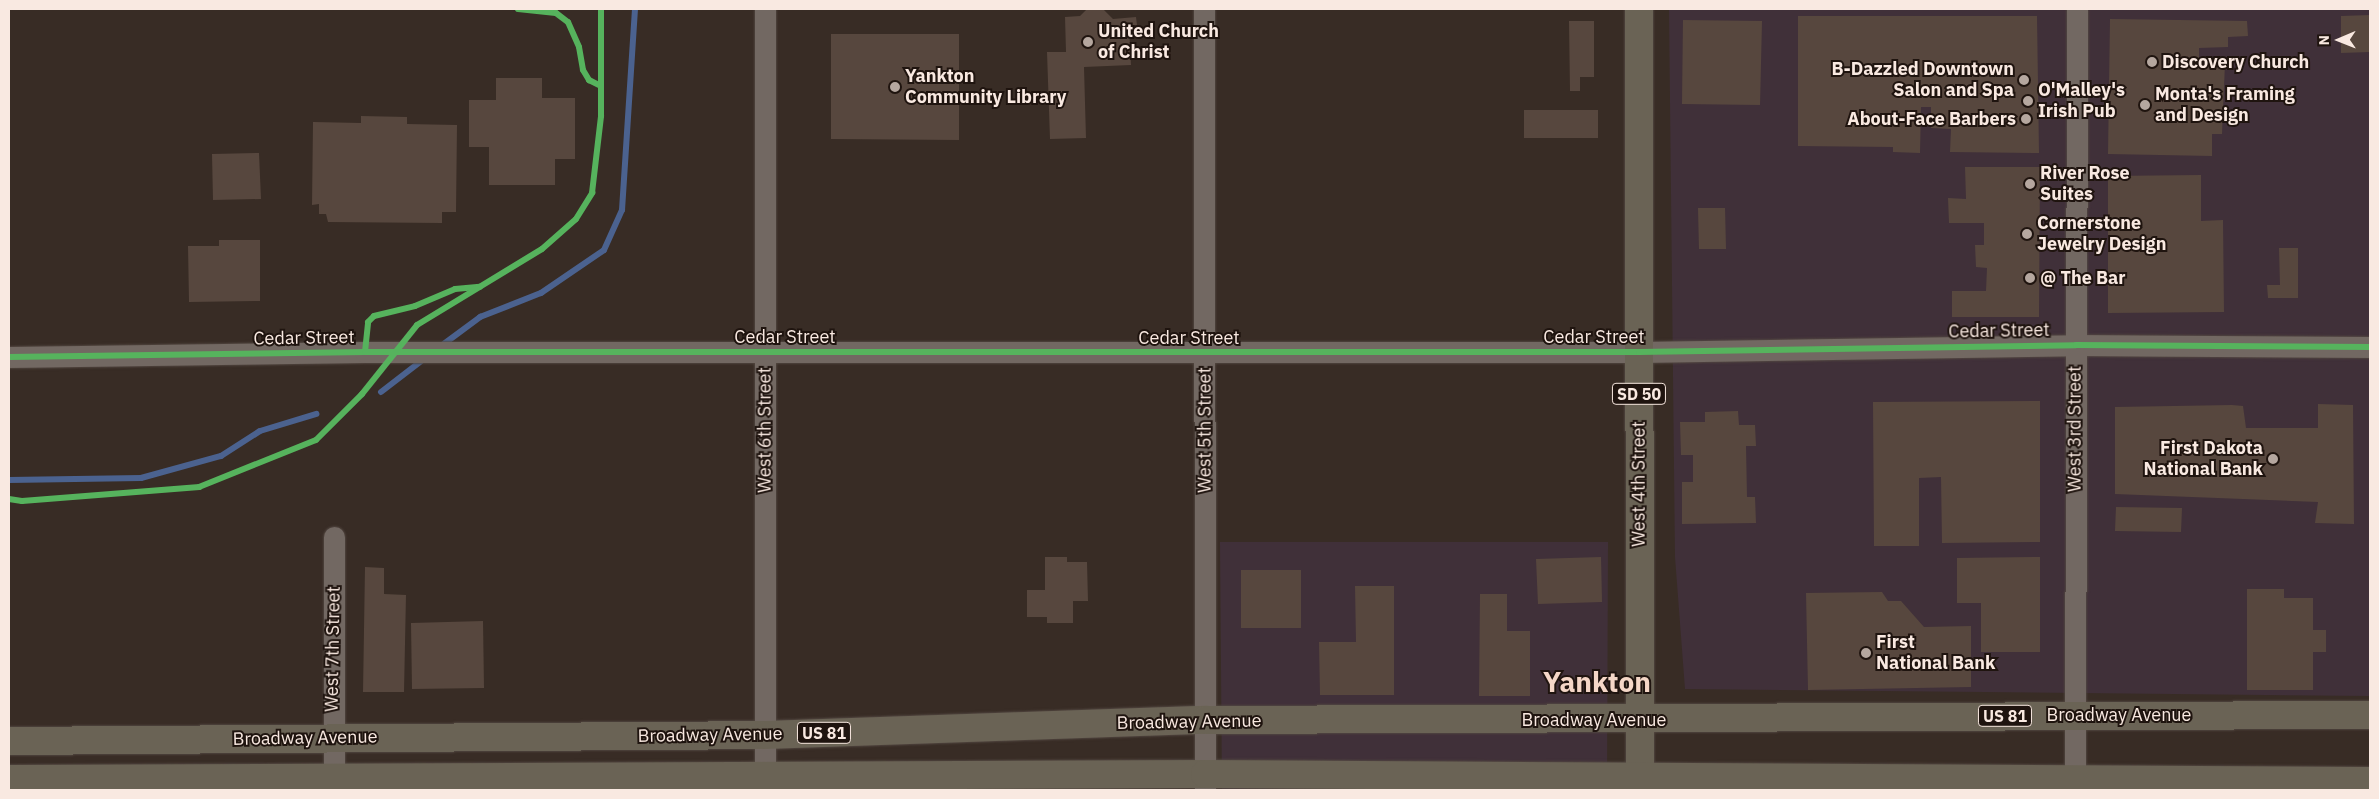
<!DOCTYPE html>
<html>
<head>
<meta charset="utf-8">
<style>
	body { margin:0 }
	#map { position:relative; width:2379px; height:799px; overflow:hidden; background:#382c25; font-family:"IBM Plex Sans",sans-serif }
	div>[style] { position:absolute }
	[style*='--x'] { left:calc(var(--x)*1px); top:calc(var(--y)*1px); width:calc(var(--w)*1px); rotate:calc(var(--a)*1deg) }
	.commercial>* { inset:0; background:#403039 }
	.stream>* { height:6px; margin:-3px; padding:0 3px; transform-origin:3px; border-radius:3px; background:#4b628f }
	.building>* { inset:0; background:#57473e }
	.roads { filter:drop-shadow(0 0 1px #524741) drop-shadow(0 0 1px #524741) }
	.street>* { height:21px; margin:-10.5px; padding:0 10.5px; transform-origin:10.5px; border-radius:10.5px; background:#726862 }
	.highway>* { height:28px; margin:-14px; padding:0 14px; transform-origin:14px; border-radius:14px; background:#6a6355 }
	.cycleway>* { height:6px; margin:-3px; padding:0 3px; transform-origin:3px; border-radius:3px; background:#56b35d }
	.dots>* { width:14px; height:14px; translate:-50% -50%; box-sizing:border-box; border:2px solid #1f140f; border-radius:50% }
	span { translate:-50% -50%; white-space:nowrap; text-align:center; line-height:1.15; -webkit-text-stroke:4px #1f140f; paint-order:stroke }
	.shield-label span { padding:1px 4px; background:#1f140f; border:1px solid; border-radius:4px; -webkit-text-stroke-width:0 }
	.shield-label { font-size:16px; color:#f9e9e1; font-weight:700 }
	.poi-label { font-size:18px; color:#f9e9e1; font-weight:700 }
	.left { translate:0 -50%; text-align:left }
	.right { translate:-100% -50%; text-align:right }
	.street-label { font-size:18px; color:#f9e9e1 }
	.town-label { font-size:28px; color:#f5d7c7; font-weight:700 }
	.frame { position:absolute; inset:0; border:10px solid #f9e9e1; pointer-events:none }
	.north { position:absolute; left:2314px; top:15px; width:50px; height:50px; -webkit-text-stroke:4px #1f140f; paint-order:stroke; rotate:269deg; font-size:14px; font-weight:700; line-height:20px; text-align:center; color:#f9e9e1 }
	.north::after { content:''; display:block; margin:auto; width:18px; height:22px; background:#f9e9e1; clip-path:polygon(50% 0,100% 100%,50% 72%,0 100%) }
</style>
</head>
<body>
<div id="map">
	<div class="commercial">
		<div style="clip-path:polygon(1669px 9px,2370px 9px,2370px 696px,1685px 689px,1675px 557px)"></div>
		<div style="clip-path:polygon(1220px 542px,1608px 542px,1607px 790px,1222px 790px)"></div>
	</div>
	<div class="stream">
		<div style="--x:441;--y:346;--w:49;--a:-36.6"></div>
		<div style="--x:480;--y:317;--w:66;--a:-21.5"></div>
		<div style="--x:541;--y:293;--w:76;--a:-34.3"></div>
		<div style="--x:604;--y:250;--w:44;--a:-65.8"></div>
		<div style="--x:622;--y:210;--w:201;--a:-86.3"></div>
		<div style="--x:381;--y:392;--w:56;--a:-37.7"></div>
		<div style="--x:9;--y:480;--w:132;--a:-0.9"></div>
		<div style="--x:141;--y:478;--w:83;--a:-15.4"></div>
		<div style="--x:221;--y:456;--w:46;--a:-32.7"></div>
		<div style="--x:260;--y:431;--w:59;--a:-16.9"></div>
	</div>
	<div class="building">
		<div style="clip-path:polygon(1087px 9px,1103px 9px,1113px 19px,1136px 17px,1137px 25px,1129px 25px,1131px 65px,1084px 67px,1086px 138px,1050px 139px,1047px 52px,1066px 52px,1065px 17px,1080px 16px)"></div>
		<div style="clip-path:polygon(2370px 15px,2370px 52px,2341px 53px,2341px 16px)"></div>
		<div style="clip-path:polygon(1798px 16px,2037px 16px,2039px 153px,1950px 152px,1951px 129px,1931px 128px,1931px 107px,1921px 107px,1920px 153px,1893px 152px,1893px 147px,1798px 146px)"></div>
		<div style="clip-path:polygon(2110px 19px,2247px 21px,2248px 36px,2228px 37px,2228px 47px,2199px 48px,2199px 64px,2225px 64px,2222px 134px,2212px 134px,2212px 156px,2108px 154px)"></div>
		<div style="clip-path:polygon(1683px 20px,1762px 21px,1760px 105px,1682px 104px)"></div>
		<div style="clip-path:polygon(1569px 21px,1594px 21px,1594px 77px,1580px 77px,1580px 91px,1570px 91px)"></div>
		<div style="clip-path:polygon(831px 34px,959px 34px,959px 140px,831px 139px)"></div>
		<div style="clip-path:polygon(496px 78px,542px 78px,542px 98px,575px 98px,575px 159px,555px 159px,555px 185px,489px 185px,489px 147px,469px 147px,469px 100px,496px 100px)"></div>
		<div style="clip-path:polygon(1524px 110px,1598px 110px,1598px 138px,1524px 138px)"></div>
		<div style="clip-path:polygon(361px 116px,407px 117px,407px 124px,457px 125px,456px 212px,442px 212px,442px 223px,328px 222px,326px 214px,319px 214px,319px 204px,312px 205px,313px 122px,361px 123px)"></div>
		<div style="clip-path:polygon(259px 153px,261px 199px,213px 200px,212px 154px)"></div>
		<div style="clip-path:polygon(1965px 167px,2040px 167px,2039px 317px,1952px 317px,1952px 291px,1986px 291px,1987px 268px,1976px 267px,1975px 245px,1984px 245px,1984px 223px,1949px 223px,1948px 198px,1966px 199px)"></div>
		<div style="clip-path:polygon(2201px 175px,2201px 221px,2223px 220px,2224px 312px,2108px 313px,2108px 176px)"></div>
		<div style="clip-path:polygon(1698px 208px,1725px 208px,1726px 249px,1699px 249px)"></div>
		<div style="clip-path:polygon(219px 240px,260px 240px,260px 301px,189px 302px,188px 246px,219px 246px)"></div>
		<div style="clip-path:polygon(2279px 248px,2298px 248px,2298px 298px,2268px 298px,2267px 285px,2280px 285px)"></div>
		<div style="clip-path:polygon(2040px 401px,2040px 542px,1942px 543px,1941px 477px,1919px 478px,1919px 546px,1874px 546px,1873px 402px)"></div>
		<div style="clip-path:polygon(2318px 404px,2353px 405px,2354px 524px,2315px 523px,2318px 502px,2115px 494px,2115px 407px,2232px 405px,2243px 406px,2246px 428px,2318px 428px)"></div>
		<div style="clip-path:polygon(1738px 411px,1739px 425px,1755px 425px,1756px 446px,1746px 446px,1747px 497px,1755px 497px,1756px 523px,1682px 524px,1682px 482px,1693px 482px,1693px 455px,1681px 455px,1680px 422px,1705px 422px,1705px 412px)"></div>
		<div style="clip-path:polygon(2116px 507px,2182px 508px,2181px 532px,2115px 531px)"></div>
		<div style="clip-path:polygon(1045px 557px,1067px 557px,1067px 562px,1087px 562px,1088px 601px,1073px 601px,1073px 623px,1047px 623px,1047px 617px,1027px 617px,1027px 590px,1045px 590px)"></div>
		<div style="clip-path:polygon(1601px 557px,1602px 602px,1538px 604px,1536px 559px)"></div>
		<div style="clip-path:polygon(2040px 557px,2040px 652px,1981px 652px,1981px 603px,1957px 603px,1957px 558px)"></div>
		<div style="clip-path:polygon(365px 567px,384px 568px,384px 594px,406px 595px,404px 692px,363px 692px)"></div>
		<div style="clip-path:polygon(1241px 570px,1301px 570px,1301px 628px,1241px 628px)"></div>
		<div style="clip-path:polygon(1355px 586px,1394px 586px,1394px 695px,1320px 695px,1319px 642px,1356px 642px)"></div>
		<div style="clip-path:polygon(2247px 589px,2284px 589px,2284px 598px,2313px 598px,2313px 630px,2326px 630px,2326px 652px,2313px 652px,2313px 690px,2247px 690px)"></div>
		<div style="clip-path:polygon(1882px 592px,1888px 601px,1901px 601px,1924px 627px,1971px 626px,1971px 687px,1808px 690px,1806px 593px)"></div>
		<div style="clip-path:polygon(1480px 594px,1507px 594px,1507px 631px,1530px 631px,1530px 696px,1479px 696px)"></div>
		<div style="clip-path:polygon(483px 621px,484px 688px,412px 689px,411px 623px)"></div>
	</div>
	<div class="roads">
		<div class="street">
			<div style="--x:765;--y:9;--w:781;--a:90"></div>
			<div style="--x:1204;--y:9;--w:781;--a:89.93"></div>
			<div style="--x:9;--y:357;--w:356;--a:-0.8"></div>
			<div style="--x:365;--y:352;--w:1274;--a:0"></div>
			<div style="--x:1639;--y:352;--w:437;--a:-0.9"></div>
			<div style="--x:2076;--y:345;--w:294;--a:0.4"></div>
			<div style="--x:334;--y:790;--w:253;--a:-90"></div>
			<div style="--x:2075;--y:790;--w:781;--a:-89.85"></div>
		</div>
		<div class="highway">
			<div style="--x:1639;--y:9;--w:770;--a:89.93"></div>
			<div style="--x:9;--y:741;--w:756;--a:-0.45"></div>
			<div style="--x:765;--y:735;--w:440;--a:-2"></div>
			<div style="--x:1205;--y:720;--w:1165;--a:-0.25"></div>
			<div style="--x:9;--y:779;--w:1196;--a:-0.24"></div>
			<div style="--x:1205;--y:774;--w:1165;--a:0.34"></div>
		</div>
	</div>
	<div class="cycleway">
		<div style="--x:518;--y:9;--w:38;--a:6"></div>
		<div style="--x:556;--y:13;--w:15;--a:37"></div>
		<div style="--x:568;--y:22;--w:27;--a:66"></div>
		<div style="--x:579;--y:47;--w:23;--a:80"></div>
		<div style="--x:583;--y:70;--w:12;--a:59"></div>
		<div style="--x:589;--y:80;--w:13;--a:27"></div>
		<div style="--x:365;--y:352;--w:30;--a:-84"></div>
		<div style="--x:368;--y:322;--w:8;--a:-45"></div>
		<div style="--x:374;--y:316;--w:42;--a:-13.7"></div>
		<div style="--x:415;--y:306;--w:43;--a:-23"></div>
		<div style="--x:455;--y:289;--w:25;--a:-5"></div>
		<div style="--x:9;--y:357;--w:356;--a:-0.8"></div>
		<div style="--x:365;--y:352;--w:1274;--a:0"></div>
		<div style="--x:1639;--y:352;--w:437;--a:-0.9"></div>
		<div style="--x:2076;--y:345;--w:294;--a:0.4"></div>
		<div style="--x:9;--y:499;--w:13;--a:9"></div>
		<div style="--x:22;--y:501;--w:178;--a:-4.5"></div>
		<div style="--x:199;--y:487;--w:126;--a:-21.9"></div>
		<div style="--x:316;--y:440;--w:65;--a:-45"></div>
		<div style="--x:362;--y:394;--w:88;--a:-51.4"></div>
		<div style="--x:417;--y:325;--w:146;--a:-31.3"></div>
		<div style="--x:542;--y:249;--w:45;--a:-41.4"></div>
		<div style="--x:576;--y:219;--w:31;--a:-58"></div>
		<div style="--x:592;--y:193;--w:78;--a:-83.3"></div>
		<div style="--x:601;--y:116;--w:107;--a:-90"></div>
	</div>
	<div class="dots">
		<div style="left:1088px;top:42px;background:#b5a79f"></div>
		<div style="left:2152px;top:62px;background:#b5a79f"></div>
		<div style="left:2024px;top:80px;background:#b5a79f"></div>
		<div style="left:895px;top:87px;background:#b5a79f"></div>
		<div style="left:2028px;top:101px;background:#b5a79f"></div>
		<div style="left:2145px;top:105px;background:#b5a79f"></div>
		<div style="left:2026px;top:119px;background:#b5a79f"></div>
		<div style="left:2030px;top:184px;background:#b5a79f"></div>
		<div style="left:2027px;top:234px;background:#b5a79f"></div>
		<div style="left:2030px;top:278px;background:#b5a79f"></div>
		<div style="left:2273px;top:459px;background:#b5a79f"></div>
		<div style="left:1866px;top:653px;background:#b5a79f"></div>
	</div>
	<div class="shield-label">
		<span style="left:1639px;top:394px">SD 50</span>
		<span style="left:2005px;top:716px">US 81</span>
		<span style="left:824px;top:733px">US 81</span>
	</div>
	<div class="poi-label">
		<span class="left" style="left:1098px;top:42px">United Church<br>of Christ</span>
		<span class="left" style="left:2162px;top:62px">Discovery Church</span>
		<span class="right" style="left:2014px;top:80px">B-Dazzled Downtown<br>Salon and Spa</span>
		<span class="left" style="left:905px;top:87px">Yankton<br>Community Library</span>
		<span class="left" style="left:2038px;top:101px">O'Malley's<br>Irish Pub</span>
		<span class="left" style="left:2155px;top:105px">Monta's Framing<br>and Design</span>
		<span class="right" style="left:2016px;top:119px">About-Face Barbers</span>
		<span class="left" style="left:2040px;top:184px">River Rose<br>Suites</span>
		<span class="left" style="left:2037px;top:234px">Cornerstone<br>Jewelry Design</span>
		<span class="left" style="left:2040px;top:278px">@ The Bar</span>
		<span class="right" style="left:2263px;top:459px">First Dakota<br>National Bank</span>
		<span class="left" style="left:1876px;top:653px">First<br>National Bank</span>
	</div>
	<div class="street-label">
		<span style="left:1999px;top:331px;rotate:-1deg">Cedar Street</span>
		<span style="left:785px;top:337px">Cedar Street</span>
		<span style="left:1594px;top:337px">Cedar Street</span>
		<span style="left:304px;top:338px;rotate:-1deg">Cedar Street</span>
		<span style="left:1189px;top:338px">Cedar Street</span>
		<span style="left:2075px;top:429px;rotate:-90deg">West 3rd Street</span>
		<span style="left:765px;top:430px;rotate:-90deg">West 6th Street</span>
		<span style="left:1205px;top:430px;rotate:-90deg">West 5th Street</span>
		<span style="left:1639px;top:484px;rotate:-90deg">West 4th Street</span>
		<span style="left:333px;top:649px;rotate:-89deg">West 7th Street</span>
		<span style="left:2119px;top:715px">Broadway Avenue</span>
		<span style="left:1594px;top:720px">Broadway Avenue</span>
		<span style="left:1189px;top:722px;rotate:-1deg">Broadway Avenue</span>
		<span style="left:710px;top:735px;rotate:-1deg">Broadway Avenue</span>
		<span style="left:305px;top:738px;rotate:-1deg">Broadway Avenue</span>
	</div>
	<div class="town-label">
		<span style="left:1597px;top:682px">Yankton</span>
	</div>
	<div class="frame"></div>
	<div class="north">N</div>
</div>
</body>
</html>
